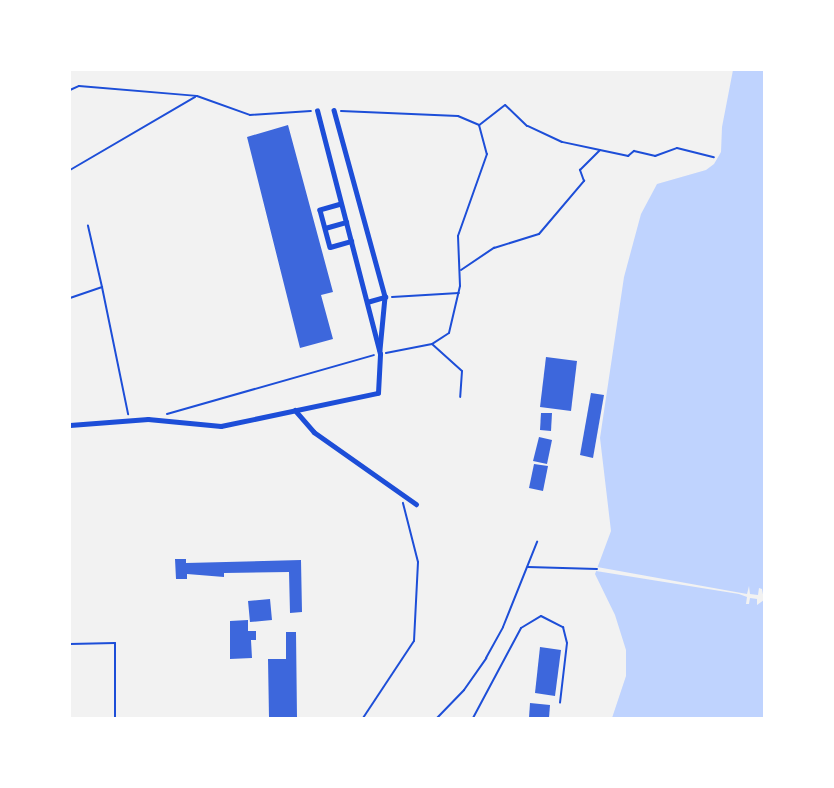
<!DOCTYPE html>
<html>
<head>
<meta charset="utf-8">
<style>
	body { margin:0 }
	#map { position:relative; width:834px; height:788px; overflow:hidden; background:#f2f2f2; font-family:Spectral,serif }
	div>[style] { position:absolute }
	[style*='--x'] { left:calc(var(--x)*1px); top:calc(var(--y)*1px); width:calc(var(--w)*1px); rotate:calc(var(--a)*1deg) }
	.water>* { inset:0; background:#bfd3fe }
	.pier>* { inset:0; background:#f2f2f2 }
	.building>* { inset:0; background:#3d67dc }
	.path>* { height:2px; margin:-1px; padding:0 1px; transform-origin:1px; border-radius:1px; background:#1d4ed8 }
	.service>* { height:2px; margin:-1px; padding:0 1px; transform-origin:1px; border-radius:1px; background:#1d4ed8 }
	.minor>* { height:4.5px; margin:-2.25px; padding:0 2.25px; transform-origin:2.25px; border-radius:2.25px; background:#1d4ed8 }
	span { translate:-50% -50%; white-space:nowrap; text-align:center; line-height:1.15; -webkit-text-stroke:5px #fff; paint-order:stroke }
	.frame { position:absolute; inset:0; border:71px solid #fff; pointer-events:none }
</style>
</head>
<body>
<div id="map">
	<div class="water">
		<div style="clip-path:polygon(733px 70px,764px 70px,764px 718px,612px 718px,626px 676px,626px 650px,615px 615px,595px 574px,611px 531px,600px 438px,624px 277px,641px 214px,657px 184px,706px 170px,714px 164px,721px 152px,722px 127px)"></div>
	</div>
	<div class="pier">
		<div style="clip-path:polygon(597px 567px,747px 594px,749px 586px,750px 594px,758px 595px,759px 588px,762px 589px,764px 600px,757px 605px,757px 599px,750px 598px,749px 604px,746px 604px,747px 597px,739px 594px,596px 571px)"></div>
	</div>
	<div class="building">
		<div style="clip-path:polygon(288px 125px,333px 292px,321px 295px,333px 339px,300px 348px,247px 137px)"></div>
		<div style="clip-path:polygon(546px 357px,577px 361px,571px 411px,540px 407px)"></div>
		<div style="clip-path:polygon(591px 393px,604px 395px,593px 458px,580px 455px)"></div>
		<div style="clip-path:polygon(541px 413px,552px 413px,551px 431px,540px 430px)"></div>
		<div style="clip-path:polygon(539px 437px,552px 440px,547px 464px,533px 461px)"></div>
		<div style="clip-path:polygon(534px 464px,548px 466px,543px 491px,529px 488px)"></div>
		<div style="clip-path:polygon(175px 559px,186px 559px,186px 563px,301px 560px,302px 612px,290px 613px,289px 572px,224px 573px,224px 577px,187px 574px,187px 579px,176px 579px)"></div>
		<div style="clip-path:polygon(270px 599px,272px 620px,250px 622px,248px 601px)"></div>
		<div style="clip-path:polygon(248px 620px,248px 631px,256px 631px,256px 640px,251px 640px,252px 658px,230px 659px,230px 621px)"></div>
		<div style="clip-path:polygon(286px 632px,296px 632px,297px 718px,269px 718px,268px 659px,286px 659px)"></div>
		<div style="clip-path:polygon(540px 647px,561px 650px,555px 696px,535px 693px)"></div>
		<div style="clip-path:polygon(530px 703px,550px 705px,549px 718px,529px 718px)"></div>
	</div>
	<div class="path">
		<div style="--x:70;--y:90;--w:10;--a:-24"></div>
		<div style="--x:79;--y:86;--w:118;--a:4.8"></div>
		<div style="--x:197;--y:96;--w:56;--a:19.7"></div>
		<div style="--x:250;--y:115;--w:61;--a:-3.8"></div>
		<div style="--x:341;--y:111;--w:117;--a:2.4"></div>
		<div style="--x:458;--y:116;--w:23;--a:23"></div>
		<div style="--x:479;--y:125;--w:30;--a:75"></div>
		<div style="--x:487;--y:154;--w:87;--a:109.5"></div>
		<div style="--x:458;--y:236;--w:50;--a:87.7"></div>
		<div style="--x:460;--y:286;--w:48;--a:103.2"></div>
		<div style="--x:449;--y:333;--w:20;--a:147"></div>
		<div style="--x:432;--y:344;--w:47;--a:168.9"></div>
		<div style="--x:600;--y:150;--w:29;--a:12"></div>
		<div style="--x:628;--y:156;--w:8;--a:-40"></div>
		<div style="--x:634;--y:151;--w:22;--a:13"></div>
		<div style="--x:655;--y:156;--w:23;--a:-20"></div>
		<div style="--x:677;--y:148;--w:38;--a:14"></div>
		<div style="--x:70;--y:170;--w:145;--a:-30.3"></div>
		<div style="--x:461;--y:270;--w:40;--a:-34"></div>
		<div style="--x:494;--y:248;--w:47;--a:-17.3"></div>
		<div style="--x:539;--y:234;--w:70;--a:-49.7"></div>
		<div style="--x:584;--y:181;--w:12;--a:-110"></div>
		<div style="--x:580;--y:170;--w:28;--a:-45"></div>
		<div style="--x:600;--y:150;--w:39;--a:-168"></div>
		<div style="--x:562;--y:142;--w:38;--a:-155"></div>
		<div style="--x:527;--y:126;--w:30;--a:-136"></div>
		<div style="--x:505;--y:105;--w:33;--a:142"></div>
		<div style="--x:102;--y:287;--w:130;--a:78.4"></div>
		<div style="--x:392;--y:297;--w:67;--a:-3.4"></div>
		<div style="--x:70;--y:298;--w:34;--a:-19"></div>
		<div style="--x:102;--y:287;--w:63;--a:-102.9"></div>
		<div style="--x:432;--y:344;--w:40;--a:42"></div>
		<div style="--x:462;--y:371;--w:26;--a:94"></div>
		<div style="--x:167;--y:414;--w:215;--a:-15.9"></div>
		<div style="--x:363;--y:718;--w:92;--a:-56.5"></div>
		<div style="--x:414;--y:641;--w:79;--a:-87.1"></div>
		<div style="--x:418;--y:562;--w:61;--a:-104.3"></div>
	</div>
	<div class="service">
		<div style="--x:528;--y:567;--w:69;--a:1.7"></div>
		<div style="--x:70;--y:644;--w:45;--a:-1.3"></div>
		<div style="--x:115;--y:643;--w:75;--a:90"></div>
		<div style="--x:437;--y:718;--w:39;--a:-46"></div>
		<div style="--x:464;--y:690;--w:39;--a:-55"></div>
		<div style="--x:486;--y:658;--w:35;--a:-61"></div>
		<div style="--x:503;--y:627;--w:92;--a:-68.2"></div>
		<div style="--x:473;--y:718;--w:102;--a:-61.9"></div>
		<div style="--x:521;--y:628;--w:23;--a:-31"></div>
		<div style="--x:541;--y:616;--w:25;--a:27"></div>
		<div style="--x:563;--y:627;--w:16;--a:76"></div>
		<div style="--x:567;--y:643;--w:60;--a:96.7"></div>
	</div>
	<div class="minor">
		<div style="--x:334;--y:110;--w:194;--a:74.7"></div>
		<div style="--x:385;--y:297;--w:53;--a:95.4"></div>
		<div style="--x:341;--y:204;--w:22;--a:164"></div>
		<div style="--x:320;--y:210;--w:38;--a:75"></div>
		<div style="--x:330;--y:247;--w:22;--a:-16"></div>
		<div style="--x:325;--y:228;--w:22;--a:-16"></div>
		<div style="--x:367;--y:302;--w:19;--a:-16"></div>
		<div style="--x:295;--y:410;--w:29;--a:49"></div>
		<div style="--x:314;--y:432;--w:125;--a:35.2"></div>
		<div style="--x:70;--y:425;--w:78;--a:-4.4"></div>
		<div style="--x:148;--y:419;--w:73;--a:5.5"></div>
		<div style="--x:221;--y:426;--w:160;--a:-11.9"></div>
		<div style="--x:378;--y:393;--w:39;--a:-87"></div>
		<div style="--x:380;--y:354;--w:251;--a:-104.5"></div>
	</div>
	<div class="frame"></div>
</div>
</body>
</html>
